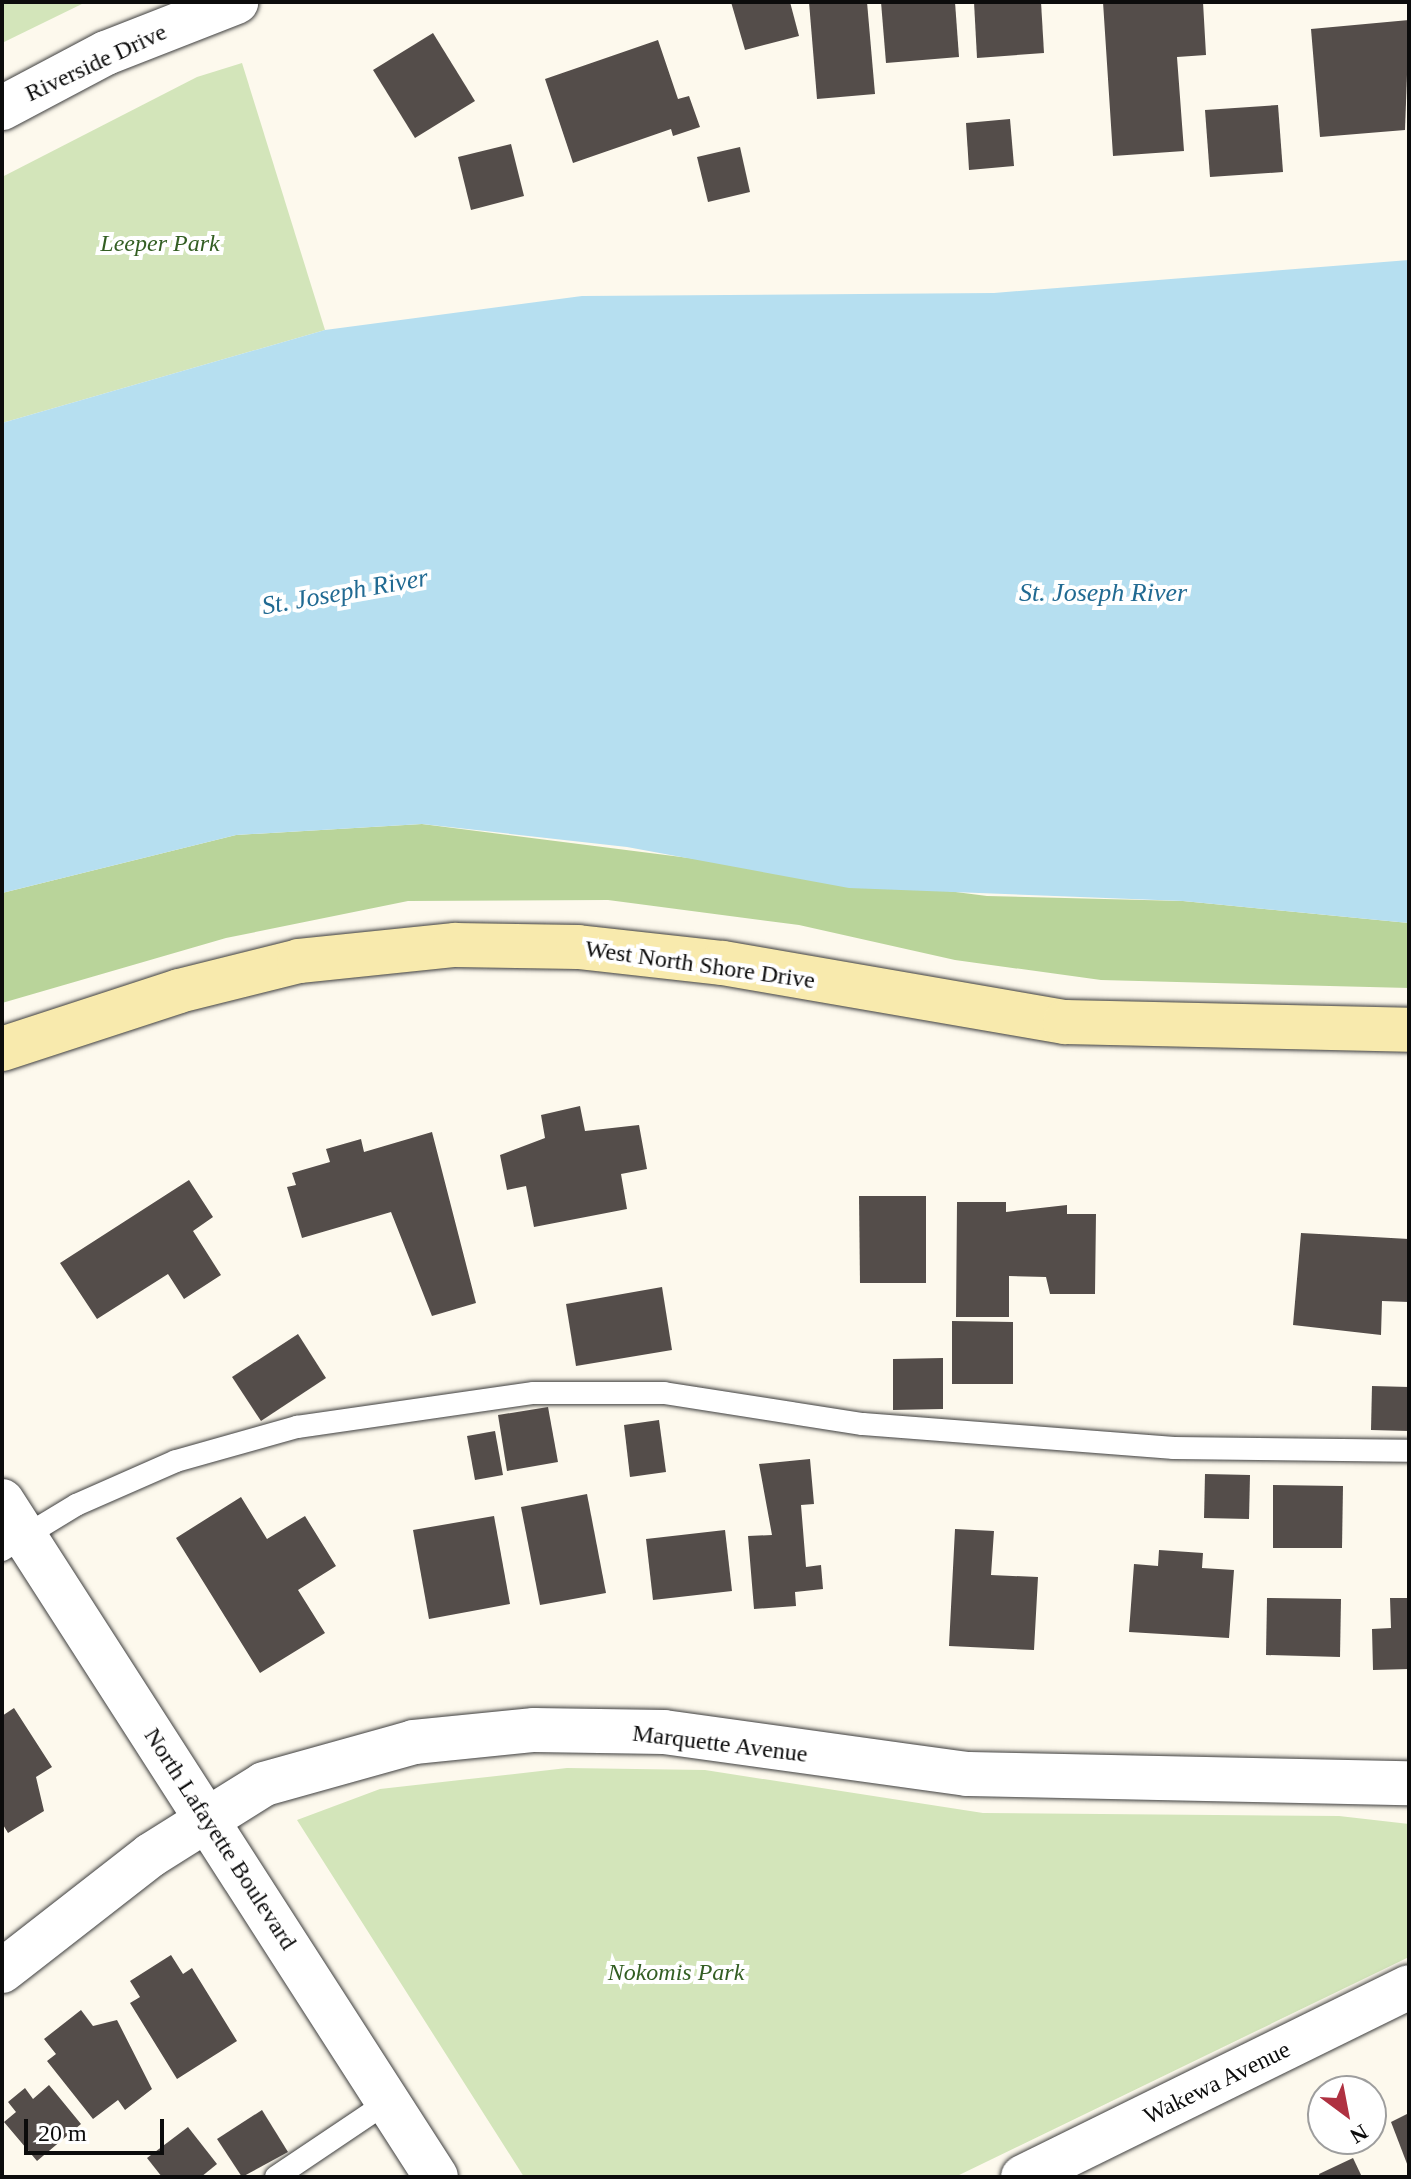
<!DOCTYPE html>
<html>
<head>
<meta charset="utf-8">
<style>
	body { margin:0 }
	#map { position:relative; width:1411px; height:2179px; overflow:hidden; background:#fdf9ed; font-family:"Times New Roman",serif }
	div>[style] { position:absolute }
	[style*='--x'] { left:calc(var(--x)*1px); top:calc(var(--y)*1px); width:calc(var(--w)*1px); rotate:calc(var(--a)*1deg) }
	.green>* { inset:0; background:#d3e5ba }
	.forest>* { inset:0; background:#b9d49a }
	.water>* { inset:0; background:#b6dff0 }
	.building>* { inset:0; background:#544d4a }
	.roads { filter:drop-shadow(0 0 2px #3f3f3f) drop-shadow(0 0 2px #3f3f3f) }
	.lane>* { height:22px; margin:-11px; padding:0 11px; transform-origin:11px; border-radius:11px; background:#fff }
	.street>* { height:44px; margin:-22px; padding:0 22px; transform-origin:22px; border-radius:22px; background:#fff }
	.secondary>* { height:44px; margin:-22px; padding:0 22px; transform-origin:22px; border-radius:22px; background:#f8eaad }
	span { translate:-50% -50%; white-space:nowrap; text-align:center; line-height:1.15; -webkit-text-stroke:8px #fff; paint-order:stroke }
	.street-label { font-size:24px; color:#0c0c0c }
	.park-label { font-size:24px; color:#335e23; font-style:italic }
	.water-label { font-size:26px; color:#216a92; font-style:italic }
	.frame { position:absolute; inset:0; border:4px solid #0c0c0c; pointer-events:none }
	.north { position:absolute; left:1307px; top:2075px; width:80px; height:80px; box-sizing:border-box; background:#fff; border:2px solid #9e9e9e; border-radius:50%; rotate:148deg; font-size:22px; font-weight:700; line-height:32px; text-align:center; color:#0c0c0c }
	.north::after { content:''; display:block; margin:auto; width:28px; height:36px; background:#af3141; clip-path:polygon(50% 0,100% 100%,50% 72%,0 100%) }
	.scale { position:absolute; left:24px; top:2119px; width:140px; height:36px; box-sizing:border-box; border:4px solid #0c0c0c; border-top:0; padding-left:10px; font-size:24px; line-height:28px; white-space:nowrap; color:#0c0c0c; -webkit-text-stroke:6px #fff; paint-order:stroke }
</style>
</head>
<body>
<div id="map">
	<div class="green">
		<div style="clip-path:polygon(2px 2px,86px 2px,2px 43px)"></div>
		<div style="clip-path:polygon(242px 63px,325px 330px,2px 423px,2px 177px,197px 77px)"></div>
		<div style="clip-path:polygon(567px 1768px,705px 1770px,983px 1813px,1339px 1816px,1409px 1824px,1409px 1957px,955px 2177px,524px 2177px,297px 1820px,380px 1789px)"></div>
	</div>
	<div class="forest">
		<div style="clip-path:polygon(422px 824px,987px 896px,1183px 901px,1409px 923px,1409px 988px,1101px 980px,955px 960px,799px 925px,608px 900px,408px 901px,226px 938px,2px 1003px,2px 893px,236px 835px)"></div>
	</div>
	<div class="water">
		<div style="clip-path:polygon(1409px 260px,1409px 923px,1183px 901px,849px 888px,627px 847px,422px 824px,236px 835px,2px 893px,2px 423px,325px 330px,582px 296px,994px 293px)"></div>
	</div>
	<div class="building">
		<div style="clip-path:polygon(731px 2px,790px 2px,799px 36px,745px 50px)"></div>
		<div style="clip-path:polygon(809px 2px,867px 2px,875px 94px,817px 99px)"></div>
		<div style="clip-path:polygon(881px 2px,955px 2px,959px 57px,886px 63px)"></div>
		<div style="clip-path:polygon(974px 2px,1041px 2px,1044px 53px,977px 58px)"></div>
		<div style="clip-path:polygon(1103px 2px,1203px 2px,1206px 55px,1177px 57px,1184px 151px,1113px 156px)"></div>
		<div style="clip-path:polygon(1409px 20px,1405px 130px,1320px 137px,1311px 29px)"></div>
		<div style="clip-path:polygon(433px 33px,475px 101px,415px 138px,373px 70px)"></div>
		<div style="clip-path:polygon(658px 40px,678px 99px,689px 96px,700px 127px,673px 136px,671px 129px,573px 163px,545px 79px)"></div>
		<div style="clip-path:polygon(1278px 105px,1283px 172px,1210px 177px,1205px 110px)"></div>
		<div style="clip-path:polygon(1010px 119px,1014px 166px,969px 170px,966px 123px)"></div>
		<div style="clip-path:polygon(511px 144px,524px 196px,471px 210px,458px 157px)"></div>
		<div style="clip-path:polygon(740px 147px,750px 192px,708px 202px,697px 157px)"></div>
		<div style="clip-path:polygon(580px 1106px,585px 1131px,639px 1125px,647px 1169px,621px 1174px,627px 1209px,534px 1227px,526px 1186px,507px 1190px,500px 1155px,545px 1138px,541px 1115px)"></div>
		<div style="clip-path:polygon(432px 1132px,476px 1303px,432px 1316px,391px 1212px,302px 1238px,287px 1187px,296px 1185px,292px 1173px,330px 1162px,326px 1149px,361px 1139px,364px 1152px)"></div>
		<div style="clip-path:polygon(189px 1180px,213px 1217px,193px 1231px,221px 1275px,184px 1299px,168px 1274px,97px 1319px,60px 1263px)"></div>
		<div style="clip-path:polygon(859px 1196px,926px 1196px,926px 1283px,860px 1283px)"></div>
		<div style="clip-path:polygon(957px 1202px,1006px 1202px,1006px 1212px,1067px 1205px,1067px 1214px,1096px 1214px,1095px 1294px,1050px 1294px,1046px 1277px,1009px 1276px,1009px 1317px,956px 1317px)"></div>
		<div style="clip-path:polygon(1301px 1233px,1409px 1239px,1409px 1302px,1382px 1301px,1381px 1335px,1293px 1325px)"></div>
		<div style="clip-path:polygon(662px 1287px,672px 1350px,576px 1366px,566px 1304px)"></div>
		<div style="clip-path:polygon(952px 1321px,1013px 1322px,1013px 1384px,952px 1384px)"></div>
		<div style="clip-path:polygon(298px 1334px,326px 1378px,261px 1421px,232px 1377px)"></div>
		<div style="clip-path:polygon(943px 1358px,943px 1409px,893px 1410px,893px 1359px)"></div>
		<div style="clip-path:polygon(1372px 1386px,1409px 1387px,1409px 1431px,1371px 1430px)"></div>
		<div style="clip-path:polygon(548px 1407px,558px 1462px,507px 1471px,498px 1415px)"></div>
		<div style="clip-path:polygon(659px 1420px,666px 1472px,630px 1477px,624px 1425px)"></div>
		<div style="clip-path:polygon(495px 1431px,503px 1475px,475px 1480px,467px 1436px)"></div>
		<div style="clip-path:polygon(810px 1459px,814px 1504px,801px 1505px,806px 1567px,821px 1565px,823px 1589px,795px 1592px,796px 1606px,754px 1609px,748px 1536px,772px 1535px,759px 1464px)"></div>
		<div style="clip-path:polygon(1205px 1474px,1250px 1475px,1249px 1519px,1204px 1518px)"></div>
		<div style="clip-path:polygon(1273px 1485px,1343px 1486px,1342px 1548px,1273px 1548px)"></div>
		<div style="clip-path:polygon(587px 1494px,606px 1593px,540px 1605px,521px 1507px)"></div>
		<div style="clip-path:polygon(241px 1497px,267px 1539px,305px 1516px,336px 1566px,298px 1590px,325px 1633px,260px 1673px,176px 1538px)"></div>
		<div style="clip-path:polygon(494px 1516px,510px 1604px,429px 1619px,413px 1530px)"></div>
		<div style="clip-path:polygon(955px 1529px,994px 1531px,991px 1575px,1038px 1577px,1034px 1650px,949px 1646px)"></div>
		<div style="clip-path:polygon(725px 1530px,732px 1591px,653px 1600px,646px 1539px)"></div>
		<div style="clip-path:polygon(1159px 1550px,1203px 1553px,1202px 1568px,1234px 1570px,1229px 1638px,1129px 1632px,1134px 1564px,1158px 1566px)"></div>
		<div style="clip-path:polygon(1267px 1598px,1341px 1599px,1340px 1657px,1266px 1655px)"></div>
		<div style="clip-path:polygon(1390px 1598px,1409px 1598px,1409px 1669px,1373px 1670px,1372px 1629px,1391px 1628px)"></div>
		<div style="clip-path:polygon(14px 1708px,52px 1767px,36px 1777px,44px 1811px,8px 1833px,2px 1823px,2px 1716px)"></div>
		<div style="clip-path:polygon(171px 1955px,183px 1974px,192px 1968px,237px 2041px,177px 2079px,130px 2003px,140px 1997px,130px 1981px)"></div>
		<div style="clip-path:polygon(81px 2010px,93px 2026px,117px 2020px,152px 2089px,125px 2110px,118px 2100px,93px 2119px,47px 2061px,56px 2054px,44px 2039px)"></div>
		<div style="clip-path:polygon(49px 2085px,81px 2124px,37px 2161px,4px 2122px,16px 2112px,8px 2102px,25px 2088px,33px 2099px)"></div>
		<div style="clip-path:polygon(262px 2110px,288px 2152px,242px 2177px,217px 2139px)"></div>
		<div style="clip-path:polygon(1409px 2113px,1409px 2169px,1391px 2122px)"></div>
		<div style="clip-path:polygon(188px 2127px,217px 2164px,201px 2177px,162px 2177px,147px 2158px)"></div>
		<div style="clip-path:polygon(1353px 2158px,1362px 2177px,1320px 2177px,1319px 2174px)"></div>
	</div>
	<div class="roads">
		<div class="lane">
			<div style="--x:2;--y:1550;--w:87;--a:-31.3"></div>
			<div style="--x:76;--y:1505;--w:109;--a:-23.7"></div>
			<div style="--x:176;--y:1461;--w:126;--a:-15.7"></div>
			<div style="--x:297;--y:1427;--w:239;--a:-8.2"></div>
			<div style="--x:534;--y:1393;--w:130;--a:0"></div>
			<div style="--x:664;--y:1393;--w:201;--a:8.9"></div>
			<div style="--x:863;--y:1424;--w:312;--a:4.4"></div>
			<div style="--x:1174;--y:1448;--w:235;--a:0.7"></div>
			<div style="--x:276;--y:2177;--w:136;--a:-33.9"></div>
		</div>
		<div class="street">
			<div style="--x:2;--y:108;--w:118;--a:-27.9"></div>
			<div style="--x:106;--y:53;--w:140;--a:-21.4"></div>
			<div style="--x:2;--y:1501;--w:803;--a:57.3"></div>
			<div style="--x:2;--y:1971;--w:189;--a:-37.9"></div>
			<div style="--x:151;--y:1855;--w:133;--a:-32.1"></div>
			<div style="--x:264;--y:1784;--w:156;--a:-15.6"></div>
			<div style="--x:414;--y:1742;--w:121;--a:-5.7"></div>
			<div style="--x:534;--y:1730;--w:130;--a:0.9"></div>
			<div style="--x:664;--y:1732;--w:306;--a:7.9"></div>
			<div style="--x:967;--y:1774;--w:442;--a:1.2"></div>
			<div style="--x:1023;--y:2177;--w:430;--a:-26.2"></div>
		</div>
		<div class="secondary">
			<div style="--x:2;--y:1049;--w:186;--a:-18.1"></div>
			<div style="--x:179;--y:991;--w:124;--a:-14"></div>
			<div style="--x:299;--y:961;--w:157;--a:-5.9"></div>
			<div style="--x:455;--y:945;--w:123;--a:0.9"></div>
			<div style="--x:578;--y:947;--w:146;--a:6.3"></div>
			<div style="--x:723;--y:963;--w:347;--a:9.8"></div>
			<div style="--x:1065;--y:1022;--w:344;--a:1.3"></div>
		</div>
	</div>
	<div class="street-label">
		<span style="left:96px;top:63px;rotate:-25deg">Riverside Drive</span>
		<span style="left:700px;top:965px;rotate:8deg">West North Shore Drive</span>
		<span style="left:720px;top:1744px;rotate:7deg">Marquette Avenue</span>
		<span style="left:220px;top:1839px;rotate:57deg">North Lafayette Boulevard</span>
		<span style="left:1217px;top:2083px;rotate:-26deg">Wakewa Avenue</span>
	</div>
	<div class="park-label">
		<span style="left:160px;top:244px">Leeper Park</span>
		<span style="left:676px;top:1973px">Nokomis Park</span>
	</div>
	<div class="water-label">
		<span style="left:345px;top:592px;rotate:-10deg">St. Joseph River</span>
		<span style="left:1103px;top:593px">St. Joseph River</span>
	</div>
	<div class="frame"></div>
	<div class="north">N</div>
	<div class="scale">20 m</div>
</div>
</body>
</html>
